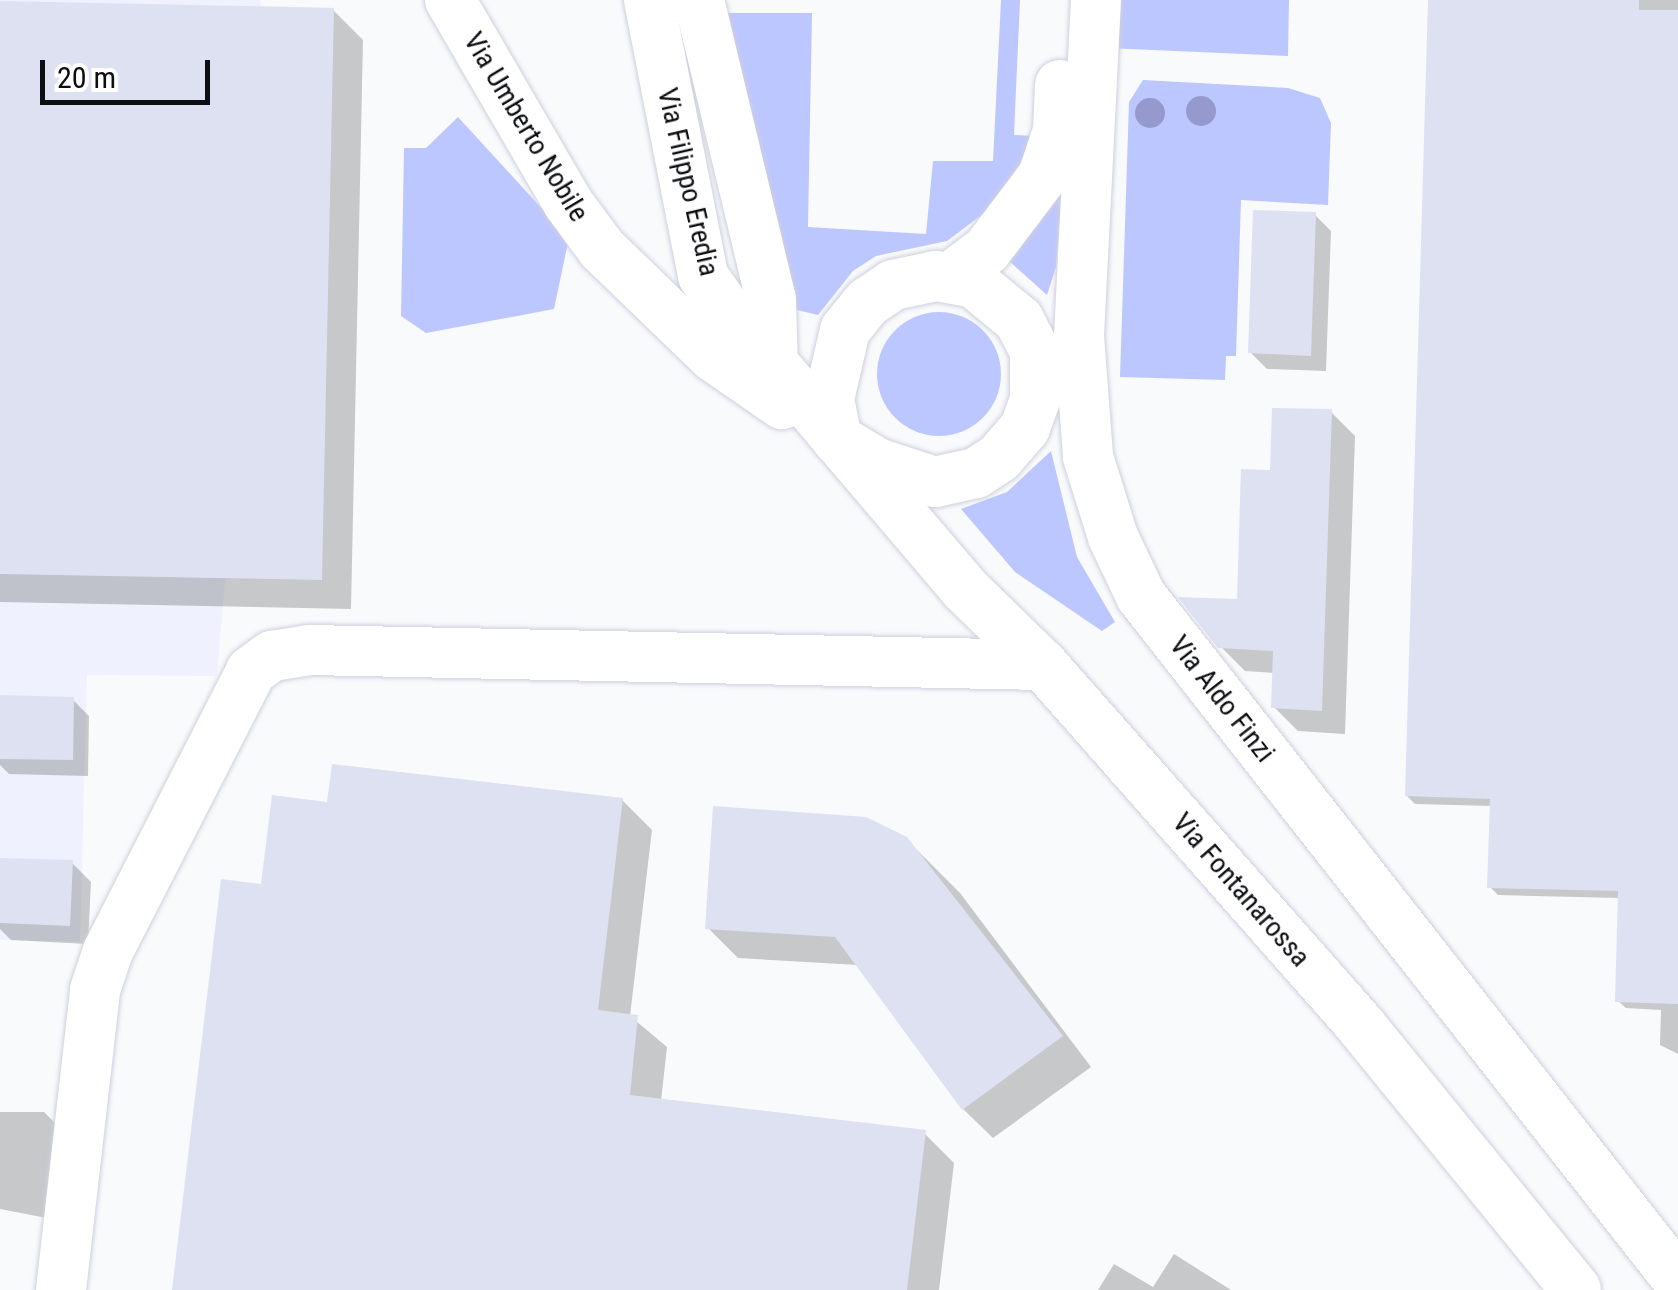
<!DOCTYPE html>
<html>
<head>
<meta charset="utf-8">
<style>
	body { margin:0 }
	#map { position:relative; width:1678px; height:1290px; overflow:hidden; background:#f9fafc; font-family:"Roboto Condensed",sans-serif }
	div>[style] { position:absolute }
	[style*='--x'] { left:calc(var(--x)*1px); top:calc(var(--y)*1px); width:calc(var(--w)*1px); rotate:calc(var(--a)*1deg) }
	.built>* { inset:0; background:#eff2fe }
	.green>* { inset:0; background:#bdc7ff }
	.round { border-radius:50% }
	.shadow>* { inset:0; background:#0003 }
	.building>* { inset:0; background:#dde1f2 }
	.roads { filter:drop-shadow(0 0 2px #cdd0de) drop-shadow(0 0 2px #cdd0de) }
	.street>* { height:50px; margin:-25px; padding:0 25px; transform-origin:25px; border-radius:25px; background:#fff }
	.trees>* { width:30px; height:30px; margin:-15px; border-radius:50%; background:#9599cd }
	span { translate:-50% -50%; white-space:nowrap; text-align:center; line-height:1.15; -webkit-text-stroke:10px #fff; paint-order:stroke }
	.street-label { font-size:28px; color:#0d0e12 }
	.scale { position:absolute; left:40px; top:60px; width:170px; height:45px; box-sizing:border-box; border:5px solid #0d0e12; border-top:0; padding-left:12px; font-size:30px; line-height:35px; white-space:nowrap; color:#0d0e12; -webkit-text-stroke:8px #fff; paint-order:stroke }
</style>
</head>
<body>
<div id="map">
	<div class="built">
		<div style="clip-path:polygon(0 0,260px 0,261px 6px,334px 8px,322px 580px,225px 579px,217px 676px,87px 675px,80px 941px,0 940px)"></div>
	</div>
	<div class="green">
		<div style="clip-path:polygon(1001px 0,1020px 0,1014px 135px,1034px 136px,1023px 165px,995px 205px,947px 241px,876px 256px,853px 271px,818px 315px,797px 310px,722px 13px,812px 13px,808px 227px,926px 234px,933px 161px,993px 161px)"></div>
		<div style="clip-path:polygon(1110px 0,1289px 0,1288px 56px,1107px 48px)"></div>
		<div style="clip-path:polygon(1143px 80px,1288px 88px,1320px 98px,1331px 123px,1328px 205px,1241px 200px,1236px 356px,1226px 356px,1225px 380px,1120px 377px,1129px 102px)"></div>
		<div style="clip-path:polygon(458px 117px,569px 238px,554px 309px,426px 333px,401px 316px,404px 148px,426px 148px)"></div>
		<div style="clip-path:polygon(1064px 166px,1056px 267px,1047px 295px,1008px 260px)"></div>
		<div class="round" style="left:877px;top:312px;width:124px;height:124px"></div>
		<div style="clip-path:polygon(1051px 451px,1077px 557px,1115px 622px,1102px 631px,1015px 572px,961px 509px,1007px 492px)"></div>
	</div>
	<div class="shadow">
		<div style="clip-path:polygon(1430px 0,1678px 0,1678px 1054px,1660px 1045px,1661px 1010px,1626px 1008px,1617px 1000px,1620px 898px,1498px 895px,1490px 887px,1492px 806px,1415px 804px,1407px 796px)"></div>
		<div style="clip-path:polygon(0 3px,333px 10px,363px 40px,351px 609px,0 602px)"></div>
		<div style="clip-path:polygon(1315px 215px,1331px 231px,1326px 371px,1267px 369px,1250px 352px)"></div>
		<div style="clip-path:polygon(1331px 412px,1355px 436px,1345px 734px,1298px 731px,1274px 707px,1275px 673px,1245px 671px,1220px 646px,1239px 602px,1272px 473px)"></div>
		<div style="clip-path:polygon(0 697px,73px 700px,89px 716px,88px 776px,9px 774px,0 765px)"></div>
		<div style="clip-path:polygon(622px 800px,652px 830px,630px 1016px,667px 1047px,661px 1101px,924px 1133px,954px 1163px,939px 1290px,175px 1290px,263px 887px,329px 805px)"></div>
		<div style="clip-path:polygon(906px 839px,960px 893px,1091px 1067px,993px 1138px,963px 1109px,858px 965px,738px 958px,708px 928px)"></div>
		<div style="clip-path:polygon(0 860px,72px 863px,91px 882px,88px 944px,11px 940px,0 929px)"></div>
		<div style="clip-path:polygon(0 1112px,44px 1112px,63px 1131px,52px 1219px,0 1209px)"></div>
		<div style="clip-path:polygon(1174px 1254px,1231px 1290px,1098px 1290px,1114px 1264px,1153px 1287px)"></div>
	</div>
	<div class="building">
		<div style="clip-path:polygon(1428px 0,1639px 0,1639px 10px,1678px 10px,1678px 1004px,1615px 1002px,1618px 891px,1487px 888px,1490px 799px,1405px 796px)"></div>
		<div style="clip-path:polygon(0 1px,334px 8px,322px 580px,0 574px)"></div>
		<div style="clip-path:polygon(1253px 210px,1316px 212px,1311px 356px,1248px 353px)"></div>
		<div style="clip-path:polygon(1272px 408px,1332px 409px,1322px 711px,1271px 708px,1273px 651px,1218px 648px,1178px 597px,1237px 599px,1241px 469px,1270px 470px)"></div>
		<div style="clip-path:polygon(0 695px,74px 697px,73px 760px,0 759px)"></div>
		<div style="clip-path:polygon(332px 764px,623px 798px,598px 1010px,638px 1015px,630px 1095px,926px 1130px,907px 1290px,172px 1290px,221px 879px,261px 884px,272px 795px,327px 802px)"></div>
		<div style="clip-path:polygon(713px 806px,866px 817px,907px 837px,1063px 1036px,962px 1110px,835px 937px,705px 929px)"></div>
		<div style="clip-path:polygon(0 858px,73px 860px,70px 926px,0 923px)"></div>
	</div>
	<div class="roads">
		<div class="street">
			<div style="--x:450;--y:0;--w:235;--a:59.8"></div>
			<div style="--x:568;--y:203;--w:57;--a:53.5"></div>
			<div style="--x:602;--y:249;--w:156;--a:44"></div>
			<div style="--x:714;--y:357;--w:83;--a:34.7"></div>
			<div style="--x:649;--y:0;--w:281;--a:78.9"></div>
			<div style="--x:703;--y:276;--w:38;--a:55"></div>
			<div style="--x:725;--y:307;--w:369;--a:49.6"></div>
			<div style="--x:964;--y:588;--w:110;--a:44.3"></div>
			<div style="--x:1043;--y:665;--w:481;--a:48.6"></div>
			<div style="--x:1361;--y:1026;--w:340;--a:50.8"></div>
			<div style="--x:699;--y:0;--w:308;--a:76.5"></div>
			<div style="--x:771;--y:299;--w:70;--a:88.4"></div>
			<div style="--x:1096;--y:0;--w:336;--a:92.9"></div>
			<div style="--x:1079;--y:336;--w:121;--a:85.7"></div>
			<div style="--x:1088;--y:457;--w:84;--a:72.6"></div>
			<div style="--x:1113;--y:537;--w:65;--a:64.6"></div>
			<div style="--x:1141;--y:596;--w:870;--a:51.86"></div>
			<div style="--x:936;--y:276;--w:39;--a:10"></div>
			<div style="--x:974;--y:283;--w:58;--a:39.4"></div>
			<div style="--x:1019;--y:320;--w:35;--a:63"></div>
			<div style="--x:1035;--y:351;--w:49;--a:90"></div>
			<div style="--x:1035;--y:400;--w:30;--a:110"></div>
			<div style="--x:1025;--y:428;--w:40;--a:131"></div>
			<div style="--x:999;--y:458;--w:27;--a:147"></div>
			<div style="--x:976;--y:473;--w:42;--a:167.6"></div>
			<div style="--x:935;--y:482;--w:61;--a:-161.9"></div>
			<div style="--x:877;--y:463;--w:47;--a:-149"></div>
			<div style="--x:837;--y:439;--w:41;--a:-101.3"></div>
			<div style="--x:829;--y:399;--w:71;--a:-76.9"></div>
			<div style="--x:845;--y:330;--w:36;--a:-51"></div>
			<div style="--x:868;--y:302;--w:30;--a:-34"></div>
			<div style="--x:893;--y:285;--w:44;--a:-11.8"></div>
			<div style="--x:951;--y:277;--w:45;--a:-36.9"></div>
			<div style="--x:987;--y:250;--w:93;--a:-52.9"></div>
			<div style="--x:1043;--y:176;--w:47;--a:-71.6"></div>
			<div style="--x:1058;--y:131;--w:46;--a:-87.5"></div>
			<div style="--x:61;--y:1290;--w:302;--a:-83.5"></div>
			<div style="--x:95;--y:990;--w:41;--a:-71.6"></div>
			<div style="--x:108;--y:951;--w:314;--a:-62.9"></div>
			<div style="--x:251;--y:671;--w:26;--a:-36"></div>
			<div style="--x:272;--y:656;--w:37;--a:-9"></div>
			<div style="--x:309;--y:650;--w:734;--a:1.17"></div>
		</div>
	</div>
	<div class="trees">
		<div style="left:1201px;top:111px"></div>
		<div style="left:1150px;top:113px"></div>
	</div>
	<div class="street-label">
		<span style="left:526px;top:127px;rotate:59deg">Via Umberto Nobile</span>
		<span style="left:688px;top:182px;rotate:77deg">Via Filippo Eredia</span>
		<span style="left:1222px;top:699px;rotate:52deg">Via Aldo Finzi</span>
		<span style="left:1241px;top:890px;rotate:49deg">Via Fontanarossa</span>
	</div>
	<div class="scale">20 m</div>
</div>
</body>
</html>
